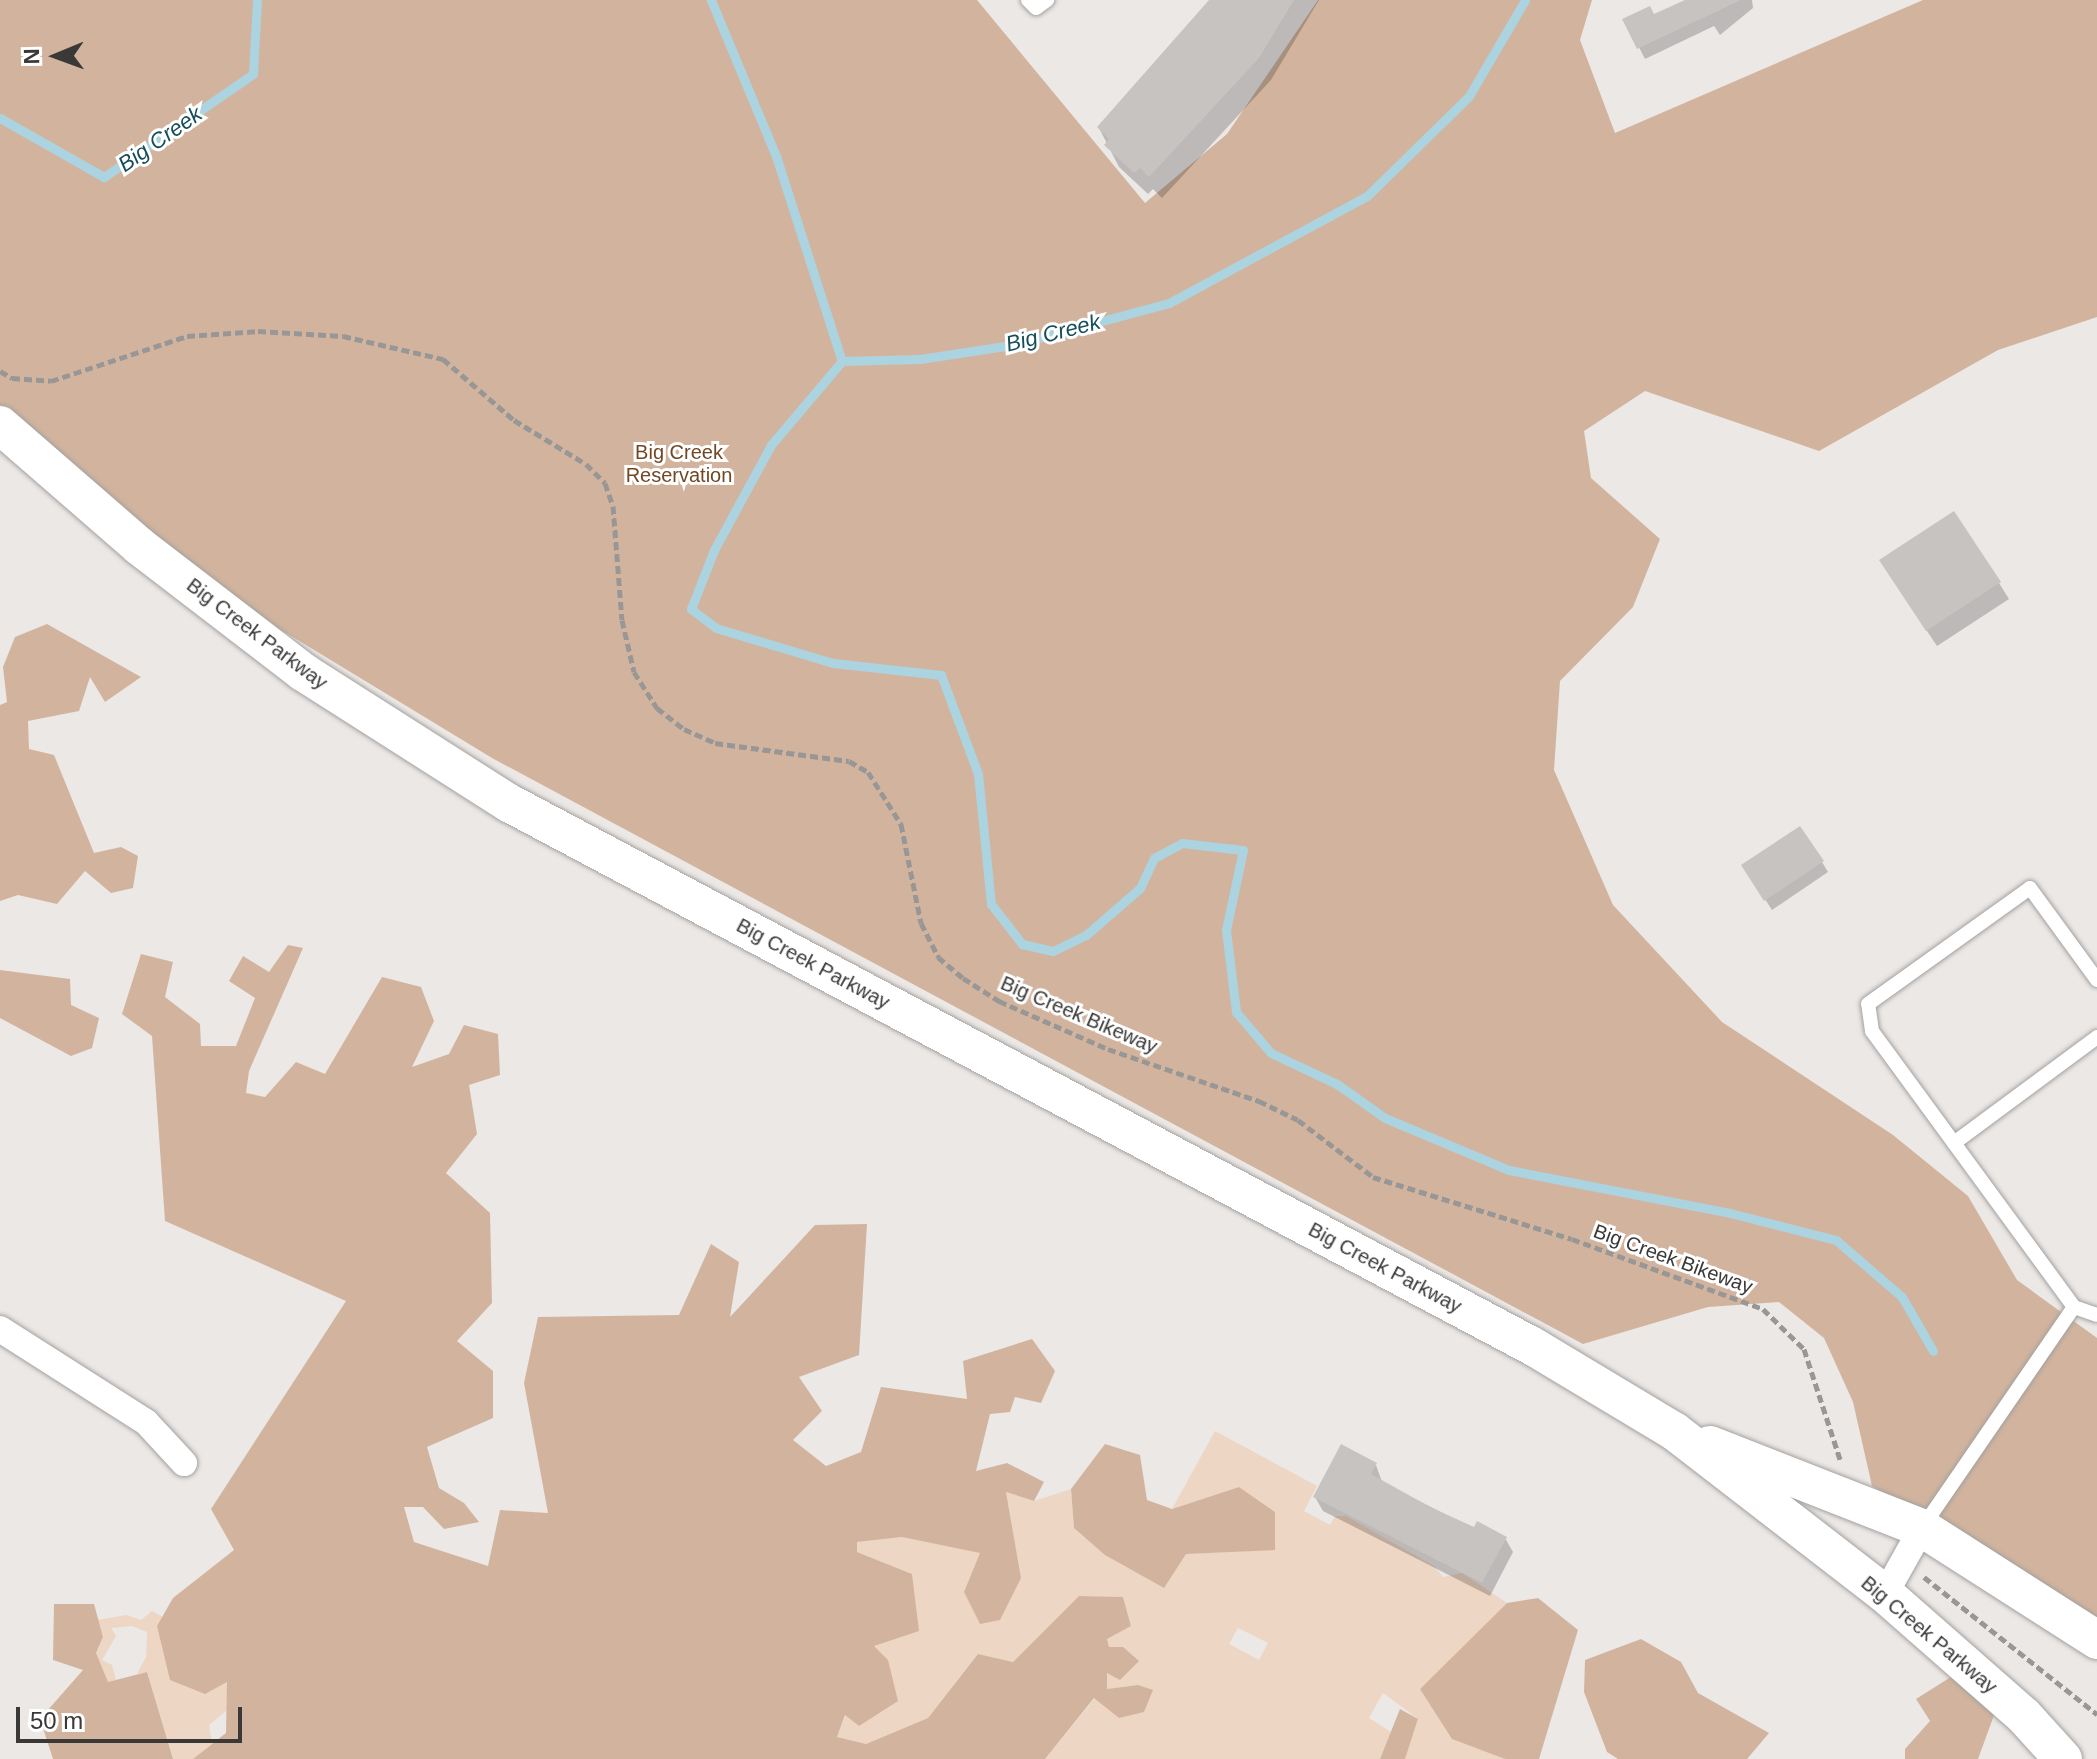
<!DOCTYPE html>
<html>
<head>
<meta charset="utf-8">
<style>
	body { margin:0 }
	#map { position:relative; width:2097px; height:1759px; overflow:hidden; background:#ebe8e6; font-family:Helvetica,sans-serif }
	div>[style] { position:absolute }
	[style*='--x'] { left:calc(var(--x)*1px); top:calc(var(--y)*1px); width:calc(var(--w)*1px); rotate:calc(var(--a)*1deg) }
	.green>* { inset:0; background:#eed6c4 }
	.forest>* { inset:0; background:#d2b49e }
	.shadow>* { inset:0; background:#0003 }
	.stream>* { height:9px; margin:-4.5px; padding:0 4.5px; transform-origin:4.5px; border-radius:4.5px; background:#abd4e0 }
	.building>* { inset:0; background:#c7c3c1 }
	.path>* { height:5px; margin-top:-2.5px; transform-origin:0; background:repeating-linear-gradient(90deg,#999796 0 8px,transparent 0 12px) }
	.roads { filter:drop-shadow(0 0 2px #a4a19f) drop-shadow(0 0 2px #a4a19f) }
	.lane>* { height:14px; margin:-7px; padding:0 7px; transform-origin:7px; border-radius:7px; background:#fff }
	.street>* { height:26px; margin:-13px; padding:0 13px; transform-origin:13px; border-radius:13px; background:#fff }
	.secondary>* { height:38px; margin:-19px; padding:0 19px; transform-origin:19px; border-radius:19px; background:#fff }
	span { translate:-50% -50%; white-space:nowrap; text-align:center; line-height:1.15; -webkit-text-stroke:6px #fff; paint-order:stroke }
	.park-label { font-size:20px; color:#724724 }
	.street-label { font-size:20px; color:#3a3938 }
	.water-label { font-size:22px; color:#154d5b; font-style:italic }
	.north { position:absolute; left:16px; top:16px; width:80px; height:80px; -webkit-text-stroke:6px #fff; paint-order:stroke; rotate:269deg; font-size:22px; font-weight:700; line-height:32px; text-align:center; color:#3a3938 }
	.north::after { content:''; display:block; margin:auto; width:28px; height:36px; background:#3a3938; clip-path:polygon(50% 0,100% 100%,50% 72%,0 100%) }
	.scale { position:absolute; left:16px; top:1707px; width:226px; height:36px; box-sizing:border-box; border:4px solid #3a3938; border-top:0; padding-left:10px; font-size:24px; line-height:28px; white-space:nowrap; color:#3a3938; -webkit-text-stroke:6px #fff; paint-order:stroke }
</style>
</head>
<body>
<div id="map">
	<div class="green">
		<div style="clip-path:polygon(evenodd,1215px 1431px,1317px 1486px,1304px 1511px,1330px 1525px,1335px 1516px,1346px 1516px,1434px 1566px,1443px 1577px,1462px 1573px,1507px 1603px,1420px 1689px,1505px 1759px,1405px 1759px,1418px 1719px,1383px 1693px,1369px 1718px,1391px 1732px,1380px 1759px,1045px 1759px,1095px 1698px,1137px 1685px,1107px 1689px,1107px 1638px,1131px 1626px,1123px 1597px,1080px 1596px,1013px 1662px,978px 1654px,928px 1718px,866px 1744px,837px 1737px,873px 1646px,912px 1574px,857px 1552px,857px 1542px,902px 1537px,936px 1542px,980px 1553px,1021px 1578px,1006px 1492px,1034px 1501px,1071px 1489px,1074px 1528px,1186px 1554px,1274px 1550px,1239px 1487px,1172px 1509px,1215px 1431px,1238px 1628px,1268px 1643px,1259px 1660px,1229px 1644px,1238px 1628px)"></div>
		<div style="clip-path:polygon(152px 1611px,163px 1617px,157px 1626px,227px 1681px,227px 1710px,209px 1725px,212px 1744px,193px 1759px,173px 1759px,147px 1672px,137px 1674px,146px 1657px,147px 1632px,132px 1626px,111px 1628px,116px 1636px,102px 1660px,112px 1665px,116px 1680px,108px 1682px,102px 1676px,96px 1653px,103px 1637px,98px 1620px,126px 1615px,141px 1620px)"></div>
	</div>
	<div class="forest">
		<div style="clip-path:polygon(0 0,977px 0,1145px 203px,1227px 134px,1318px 0,1592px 0,1580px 40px,1615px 133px,1923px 0,2097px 0,2097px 317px,1998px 350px,1819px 451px,1645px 391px,1584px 431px,1591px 478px,1660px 539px,1633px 607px,1560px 681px,1554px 770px,1613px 905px,1722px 1022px,1893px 1135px,1968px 1196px,2017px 1280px,2097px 1338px,2097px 1623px,1872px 1486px,1853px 1402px,1824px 1338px,1779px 1302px,1708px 1307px,1583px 1344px,492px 758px,278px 628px,129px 516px,0 405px)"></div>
		<div style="clip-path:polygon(47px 624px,141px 677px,105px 702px,90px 677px,79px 711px,28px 721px,29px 749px,54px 755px,94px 853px,121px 847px,138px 856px,133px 888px,111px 893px,85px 871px,57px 904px,18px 895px,0 901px,0 705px,7px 702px,3px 667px,15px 637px)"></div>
		<div style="clip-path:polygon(288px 945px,303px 948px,249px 1071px,246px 1093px,265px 1097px,296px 1062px,325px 1074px,382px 977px,421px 987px,434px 1021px,412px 1067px,449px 1054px,464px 1025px,498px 1034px,500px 1075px,469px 1085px,477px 1134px,446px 1173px,490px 1213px,492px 1303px,457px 1341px,493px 1371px,493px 1418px,427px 1447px,439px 1488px,464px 1503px,479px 1522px,444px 1529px,423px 1507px,404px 1507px,414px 1542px,488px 1566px,500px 1510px,548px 1513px,524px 1383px,538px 1317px,679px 1315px,711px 1244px,739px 1262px,730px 1317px,815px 1225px,867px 1224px,859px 1355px,799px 1377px,822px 1411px,793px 1440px,826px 1466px,861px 1452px,881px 1387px,967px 1399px,963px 1361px,1032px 1339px,1055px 1371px,1041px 1403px,1015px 1397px,1010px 1412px,990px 1414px,976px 1471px,1007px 1463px,1044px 1482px,1034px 1501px,1006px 1492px,1021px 1578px,1000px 1620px,980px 1624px,964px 1592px,980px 1553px,902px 1537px,857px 1542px,857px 1552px,912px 1574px,919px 1631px,874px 1646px,888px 1660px,898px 1701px,859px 1726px,845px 1715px,837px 1737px,866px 1744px,928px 1718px,978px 1654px,1013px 1662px,1079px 1596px,1123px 1597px,1131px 1626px,1107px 1639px,1109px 1647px,1123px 1647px,1139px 1661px,1120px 1680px,1107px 1673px,1107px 1689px,1138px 1685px,1153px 1690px,1144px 1712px,1119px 1718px,1094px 1698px,1045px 1759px,193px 1759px,226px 1733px,227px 1682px,205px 1694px,170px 1680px,157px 1626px,173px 1598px,234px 1550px,211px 1509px,346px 1301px,165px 1221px,152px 1036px,122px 1014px,141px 954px,173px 962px,165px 997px,200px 1024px,201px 1046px,236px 1046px,255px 998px,229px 981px,243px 956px,269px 972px)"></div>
		<div style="clip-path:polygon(0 970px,70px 979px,71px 1005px,99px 1018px,92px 1048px,71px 1056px,0 1018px)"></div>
		<div style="clip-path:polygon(1105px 1444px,1140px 1455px,1147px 1500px,1172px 1509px,1239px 1487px,1275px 1512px,1275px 1550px,1186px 1554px,1164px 1588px,1105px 1555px,1074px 1528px,1071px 1489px)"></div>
		<div style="clip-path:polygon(1538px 1598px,1578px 1630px,1539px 1759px,1505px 1759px,1452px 1739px,1420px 1689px,1507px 1603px)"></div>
		<div style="clip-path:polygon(54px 1604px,94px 1604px,103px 1637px,96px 1653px,108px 1682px,147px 1672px,173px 1759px,53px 1759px,40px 1719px,83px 1670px,53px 1660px)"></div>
		<div style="clip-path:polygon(1641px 1639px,1681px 1662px,1698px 1693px,1769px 1733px,1747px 1759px,1618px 1759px,1607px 1752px,1584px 1692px,1585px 1660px)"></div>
		<div style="clip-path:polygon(1962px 1670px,1997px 1707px,1978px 1759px,1905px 1759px,1905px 1749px,1930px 1721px,1916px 1699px)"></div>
		<div style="clip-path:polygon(1400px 1709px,1418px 1719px,1405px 1759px,1380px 1759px)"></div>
	</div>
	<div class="shadow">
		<div style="clip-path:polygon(1212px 0,1319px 0,1271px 80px,1162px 198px,1153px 189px,1148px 194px,1119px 167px,1099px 128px)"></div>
		<div style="clip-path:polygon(1690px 0,1752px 0,1753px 8px,1720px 35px,1714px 26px,1645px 59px,1625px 20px,1654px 17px)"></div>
		<div style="clip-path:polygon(1891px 577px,1999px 583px,2009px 599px,1937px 646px)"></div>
		<div style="clip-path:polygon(1822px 862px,1828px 872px,1772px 910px,1750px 876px)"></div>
		<div style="clip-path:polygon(1376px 1465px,1382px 1482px,1474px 1529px,1505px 1538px,1513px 1552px,1490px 1596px,1323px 1511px,1315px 1497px)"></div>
	</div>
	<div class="stream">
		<div style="--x:711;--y:0;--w:169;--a:67.4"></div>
		<div style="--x:776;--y:156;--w:215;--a:72.2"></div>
		<div style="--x:842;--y:361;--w:78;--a:-1.5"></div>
		<div style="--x:920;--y:359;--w:93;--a:-8.7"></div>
		<div style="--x:1012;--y:345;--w:163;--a:-15"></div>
		<div style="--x:1169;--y:303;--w:225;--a:-28.4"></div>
		<div style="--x:1367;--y:196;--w:143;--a:-44.4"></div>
		<div style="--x:1469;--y:96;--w:111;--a:-59.7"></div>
		<div style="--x:0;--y:118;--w:120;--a:29.6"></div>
		<div style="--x:104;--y:177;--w:181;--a:-34.7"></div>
		<div style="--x:253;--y:74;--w:74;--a:-86.9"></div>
		<div style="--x:842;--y:361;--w:110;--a:130.2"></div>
		<div style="--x:771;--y:445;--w:119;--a:118.5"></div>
		<div style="--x:714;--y:550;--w:63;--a:111.3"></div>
		<div style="--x:691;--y:609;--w:31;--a:37"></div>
		<div style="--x:716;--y:628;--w:122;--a:16.7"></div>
		<div style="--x:833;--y:663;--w:109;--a:6.3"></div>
		<div style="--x:941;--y:675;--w:106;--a:69.5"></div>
		<div style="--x:978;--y:774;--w:131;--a:84.3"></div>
		<div style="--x:991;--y:904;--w:51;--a:52.2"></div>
		<div style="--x:1022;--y:944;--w:32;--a:13"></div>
		<div style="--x:1053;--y:951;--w:37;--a:-26"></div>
		<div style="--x:1086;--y:935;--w:72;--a:-41"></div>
		<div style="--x:1140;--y:888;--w:33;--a:-65"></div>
		<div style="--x:1154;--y:858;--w:32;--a:-28"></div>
		<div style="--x:1182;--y:843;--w:61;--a:6.5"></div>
		<div style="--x:1243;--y:850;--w:82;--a:102"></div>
		<div style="--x:1226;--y:930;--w:83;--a:83"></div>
		<div style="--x:1236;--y:1012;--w:54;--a:49.5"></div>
		<div style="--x:1271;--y:1053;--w:73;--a:25.2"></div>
		<div style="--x:1337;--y:1084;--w:59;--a:35.3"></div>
		<div style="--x:1385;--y:1118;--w:134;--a:22.8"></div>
		<div style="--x:1509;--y:1170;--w:221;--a:11"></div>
		<div style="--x:1726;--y:1212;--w:114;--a:14.3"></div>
		<div style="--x:1836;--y:1240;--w:87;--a:40.8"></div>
		<div style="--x:1902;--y:1297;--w:62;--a:60.1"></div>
	</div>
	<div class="building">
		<div style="clip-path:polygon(1209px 0,1294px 0,1259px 58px,1149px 177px,1140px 168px,1134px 173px,1104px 145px,1109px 139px,1097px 127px)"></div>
		<div style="clip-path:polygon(1685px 0,1741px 0,1637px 49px,1622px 19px,1650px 6px,1654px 14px)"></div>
		<div style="clip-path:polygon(1954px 511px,2001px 582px,1926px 631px,1879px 560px)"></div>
		<div style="clip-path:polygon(1800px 826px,1824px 861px,1764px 901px,1741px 865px)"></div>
		<div style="clip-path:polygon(1341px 1444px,1377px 1463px,1371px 1474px,1430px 1507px,1474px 1527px,1477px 1521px,1507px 1537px,1482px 1583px,1313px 1497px)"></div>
	</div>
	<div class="path">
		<div style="--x:0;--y:371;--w:14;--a:30"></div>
		<div style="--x:12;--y:378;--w:39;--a:4"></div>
		<div style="--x:51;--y:381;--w:143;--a:-18.3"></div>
		<div style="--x:187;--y:336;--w:71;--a:-4"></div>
		<div style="--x:258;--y:331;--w:85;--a:3.4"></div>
		<div style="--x:343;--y:336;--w:103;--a:13"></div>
		<div style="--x:443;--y:359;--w:94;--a:40.7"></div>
		<div style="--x:514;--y:420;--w:84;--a:31.4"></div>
		<div style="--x:586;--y:464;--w:27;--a:45"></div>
		<div style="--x:605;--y:483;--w:24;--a:71"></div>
		<div style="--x:613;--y:506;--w:114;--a:85.5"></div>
		<div style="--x:622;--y:620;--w:53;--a:77"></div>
		<div style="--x:634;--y:672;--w:43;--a:57.4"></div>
		<div style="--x:657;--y:708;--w:34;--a:38"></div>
		<div style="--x:684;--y:729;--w:34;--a:24"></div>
		<div style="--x:715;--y:743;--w:135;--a:7.7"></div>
		<div style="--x:849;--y:761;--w:22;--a:30"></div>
		<div style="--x:868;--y:772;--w:62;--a:57.6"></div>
		<div style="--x:901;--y:824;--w:101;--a:78.6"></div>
		<div style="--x:921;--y:923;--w:38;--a:63"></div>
		<div style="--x:938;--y:957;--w:33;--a:40"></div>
		<div style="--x:963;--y:978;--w:43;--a:32.6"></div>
		<div style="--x:999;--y:1001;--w:119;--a:23.8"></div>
		<div style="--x:1108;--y:1049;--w:160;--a:19"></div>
		<div style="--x:1259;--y:1101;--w:43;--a:26"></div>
		<div style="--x:1298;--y:1120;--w:94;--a:37.2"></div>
		<div style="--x:1373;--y:1177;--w:208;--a:17.3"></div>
		<div style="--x:1572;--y:1239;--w:203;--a:20.1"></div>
		<div style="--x:1763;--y:1309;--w:57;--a:44.3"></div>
		<div style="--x:1804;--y:1349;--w:119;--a:71.9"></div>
		<div style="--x:1924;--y:1577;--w:221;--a:38.4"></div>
	</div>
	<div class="roads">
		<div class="lane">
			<div style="--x:1028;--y:0;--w:11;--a:45"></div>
			<div style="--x:1036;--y:8;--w:14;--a:-36"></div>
			<div style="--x:1954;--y:1143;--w:178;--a:-36.5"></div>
			<div style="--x:2074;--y:1307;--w:342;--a:-126.2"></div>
			<div style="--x:1872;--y:1031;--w:27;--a:-98"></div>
			<div style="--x:1868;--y:1004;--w:199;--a:-35.6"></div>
			<div style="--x:2030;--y:888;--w:114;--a:53.9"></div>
			<div style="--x:1922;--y:1528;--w:268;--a:-55.5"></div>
			<div style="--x:2074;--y:1307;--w:24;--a:19"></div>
		</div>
		<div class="street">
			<div style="--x:0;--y:1329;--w:173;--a:32.5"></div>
			<div style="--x:146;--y:1422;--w:56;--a:47.2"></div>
			<div style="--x:1885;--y:1594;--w:76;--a:-60.7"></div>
		</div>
		<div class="secondary">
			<div style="--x:0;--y:425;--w:184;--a:41"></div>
			<div style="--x:139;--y:546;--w:207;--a:37.5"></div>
			<div style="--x:303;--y:672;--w:244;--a:32.5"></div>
			<div style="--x:509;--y:803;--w:1160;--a:27.96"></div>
			<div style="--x:1534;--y:1347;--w:163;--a:31"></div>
			<div style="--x:1674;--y:1431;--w:267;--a:37.7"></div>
			<div style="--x:1885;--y:1594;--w:185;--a:41.3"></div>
			<div style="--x:2024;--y:1716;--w:58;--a:47.8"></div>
			<div style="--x:1710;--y:1445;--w:228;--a:21.4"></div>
			<div style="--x:1922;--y:1528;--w:208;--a:32.6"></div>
		</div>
	</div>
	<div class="park-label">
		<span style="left:679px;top:464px">Big Creek<br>Reservation</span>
	</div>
	<div class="street-label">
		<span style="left:257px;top:634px;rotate:37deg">Big Creek Parkway</span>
		<span style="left:813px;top:964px;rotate:28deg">Big Creek Parkway</span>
		<span style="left:1079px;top:1015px;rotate:23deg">Big Creek Bikeway</span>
		<span style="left:1673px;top:1259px;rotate:20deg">Big Creek Bikeway</span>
		<span style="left:1385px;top:1268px;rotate:28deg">Big Creek Parkway</span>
		<span style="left:1929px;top:1635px;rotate:40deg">Big Creek Parkway</span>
	</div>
	<div class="water-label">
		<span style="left:160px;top:139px;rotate:-35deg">Big Creek</span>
		<span style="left:1053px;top:333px;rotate:-14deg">Big Creek</span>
	</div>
	<div class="north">N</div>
	<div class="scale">50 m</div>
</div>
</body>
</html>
